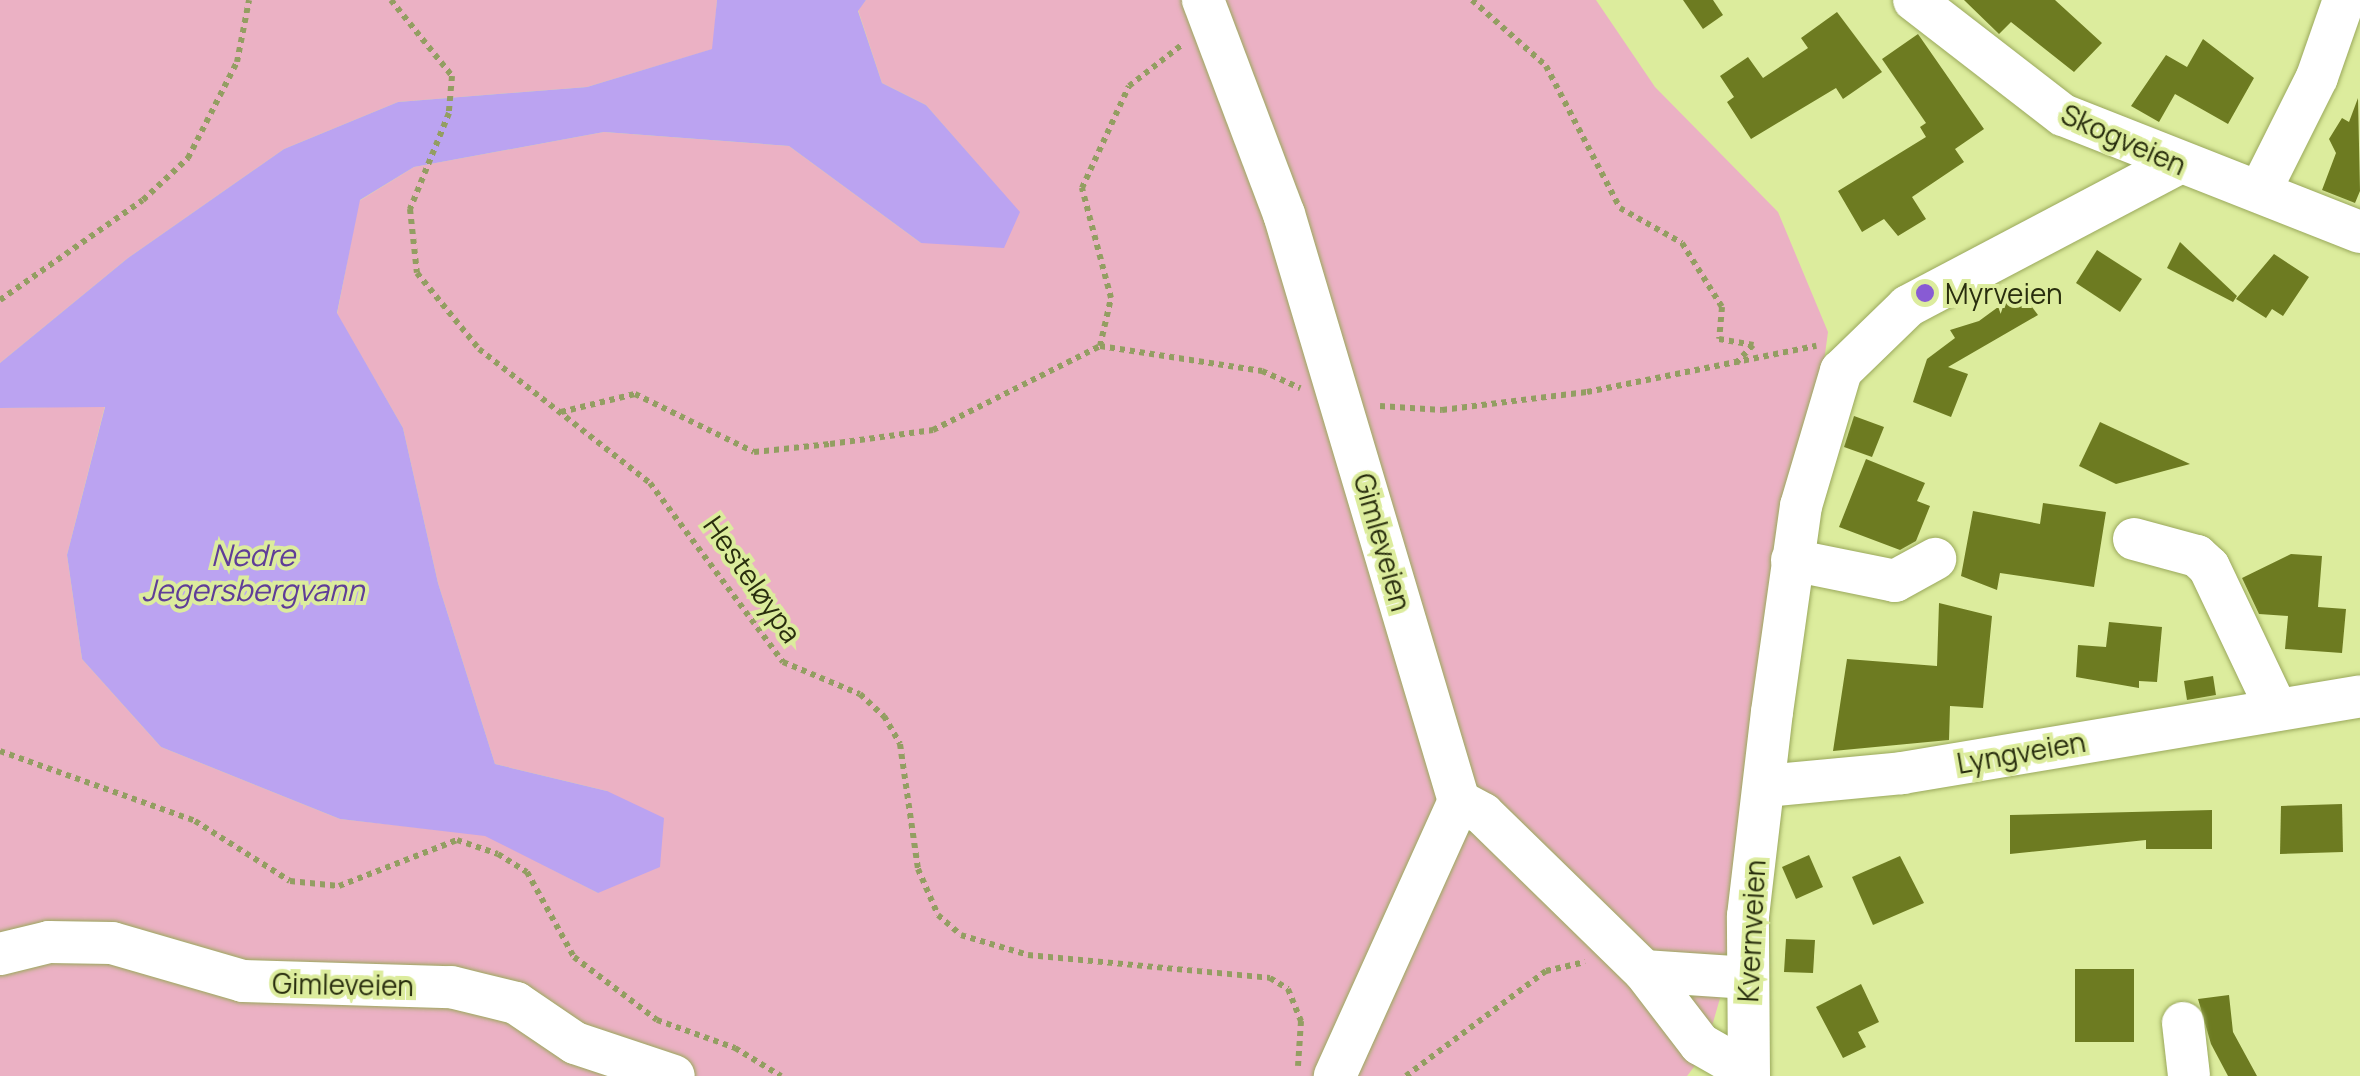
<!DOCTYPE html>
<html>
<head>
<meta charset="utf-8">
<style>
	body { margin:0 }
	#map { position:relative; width:2360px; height:1076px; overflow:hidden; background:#dcec9d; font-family:Manrope,sans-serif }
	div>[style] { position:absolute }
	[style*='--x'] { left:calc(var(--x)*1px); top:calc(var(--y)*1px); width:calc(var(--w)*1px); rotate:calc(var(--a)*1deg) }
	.green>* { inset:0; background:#ebb1c4 }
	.water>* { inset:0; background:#bba3f1 }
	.building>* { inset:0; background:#6d7b21 }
	.path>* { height:6px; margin-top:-3px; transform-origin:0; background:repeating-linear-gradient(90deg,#939e62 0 5px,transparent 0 10px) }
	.roads { filter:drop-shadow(0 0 2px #9aa85c) drop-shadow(0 0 2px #9aa85c) }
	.minor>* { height:42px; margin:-21px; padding:0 21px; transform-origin:21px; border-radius:21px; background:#fff }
	.dots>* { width:28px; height:28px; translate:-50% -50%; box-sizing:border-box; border:5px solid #dcec9d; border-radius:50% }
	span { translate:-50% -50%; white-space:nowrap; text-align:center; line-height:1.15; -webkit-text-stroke:8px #dcec9d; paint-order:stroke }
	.street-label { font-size:28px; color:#292e0e }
	.poi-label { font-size:28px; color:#292e0e }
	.left { translate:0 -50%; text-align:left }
	.water-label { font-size:30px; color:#5f3d98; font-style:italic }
</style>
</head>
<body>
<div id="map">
	<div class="green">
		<div style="clip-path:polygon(0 0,717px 0,713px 49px,587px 87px,398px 102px,284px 149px,128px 258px,0 363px)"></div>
		<div style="clip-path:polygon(866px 0,1596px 0,1655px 87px,1778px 212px,1828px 332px,1753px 883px,1704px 1054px,1687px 1076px,0 1076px,0 408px,105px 406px,67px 555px,82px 659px,161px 747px,340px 819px,485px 835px,598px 893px,607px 791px,495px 764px,438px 583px,403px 428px,337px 314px,359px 201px,414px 167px,604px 132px,789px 146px,921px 243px,1019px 212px,926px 105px,882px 83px,858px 10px)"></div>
	</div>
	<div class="water">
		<div style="clip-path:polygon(717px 0,866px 0,858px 11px,882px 83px,926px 105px,1020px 212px,1004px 248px,921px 243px,789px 146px,604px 132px,414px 167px,360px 200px,337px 313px,403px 428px,438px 583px,495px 764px,607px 791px,664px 818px,660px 867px,598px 893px,485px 836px,340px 819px,161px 747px,82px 659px,67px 555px,105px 407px,0 408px,0 363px,128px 258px,284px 149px,398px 102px,587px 87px,712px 49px)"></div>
	</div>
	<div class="building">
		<div style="clip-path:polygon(1683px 0,1713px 0,1723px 15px,1703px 29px)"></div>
		<div style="clip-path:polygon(1964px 0,2055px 0,2102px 43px,2074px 72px,2011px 22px,1999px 34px)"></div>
		<div style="clip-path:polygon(1837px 12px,1882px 72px,1843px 99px,1836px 88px,1751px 139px,1727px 102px,1734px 97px,1720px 76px,1748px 57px,1763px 78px,1808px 48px,1801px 38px)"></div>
		<div style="clip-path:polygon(1918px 34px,1984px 129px,1955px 149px,1964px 162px,1912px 197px,1926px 219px,1898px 236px,1884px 219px,1862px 232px,1838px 191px,1926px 137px,1920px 127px,1926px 123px,1882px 59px)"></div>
		<div style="clip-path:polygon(2203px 39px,2254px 78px,2228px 124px,2175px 94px,2159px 122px,2131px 106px,2166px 55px,2187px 67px)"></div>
		<div style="clip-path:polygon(2358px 98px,2360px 191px,2355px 203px,2322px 190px,2336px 153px,2329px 139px,2342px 118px,2349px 122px)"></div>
		<div style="clip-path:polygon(2180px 242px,2237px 296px,2233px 302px,2167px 268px)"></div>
		<div style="clip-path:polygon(2097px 250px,2142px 279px,2120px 312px,2076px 283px)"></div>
		<div style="clip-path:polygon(2274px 254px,2309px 277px,2283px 316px,2272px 309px,2266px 318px,2236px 299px)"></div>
		<div style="clip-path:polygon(2020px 291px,2038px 315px,1948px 367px,1968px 374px,1951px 417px,1913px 402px,1927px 359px,1955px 338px,1950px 330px,1979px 321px)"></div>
		<div style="clip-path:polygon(1854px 416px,1884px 427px,1872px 457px,1844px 447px)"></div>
		<div style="clip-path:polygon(2100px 422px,2190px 464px,2116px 484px,2079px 466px)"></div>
		<div style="clip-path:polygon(1866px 459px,1925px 483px,1917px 501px,1930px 506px,1916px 541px,1900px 550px,1839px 527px)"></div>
		<div style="clip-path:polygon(2043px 503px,2106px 512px,2094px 587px,2000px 573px,1997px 590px,1961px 576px,1973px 511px,2040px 524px)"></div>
		<div style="clip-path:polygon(2291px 554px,2322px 556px,2318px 607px,2346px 609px,2342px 653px,2285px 649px,2288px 616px,2259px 614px,2242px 578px)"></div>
		<div style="clip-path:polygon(1939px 603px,1992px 616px,1983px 708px,1950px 706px,1949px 740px,1833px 751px,1847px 659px,1937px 666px)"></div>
		<div style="clip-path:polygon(2109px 622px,2162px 627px,2157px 682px,2139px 681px,2139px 688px,2076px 677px,2078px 645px,2106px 647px)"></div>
		<div style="clip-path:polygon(2213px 676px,2216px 695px,2187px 700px,2184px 681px)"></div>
		<div style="clip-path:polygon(2342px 804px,2343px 852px,2280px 854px,2281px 806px)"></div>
		<div style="clip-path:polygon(2212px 810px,2212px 849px,2146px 849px,2146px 840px,2010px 854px,2010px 815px)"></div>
		<div style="clip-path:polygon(1809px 855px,1823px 887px,1796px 899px,1782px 867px)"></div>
		<div style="clip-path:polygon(1900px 856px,1924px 903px,1873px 925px,1852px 877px)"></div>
		<div style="clip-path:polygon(1786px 939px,1815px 940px,1813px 973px,1784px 972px)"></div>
		<div style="clip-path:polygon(2075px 969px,2134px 969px,2134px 1042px,2075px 1042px)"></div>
		<div style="clip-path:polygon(1861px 984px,1879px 1022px,1858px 1032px,1866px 1047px,1843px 1058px,1816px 1007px)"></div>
		<div style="clip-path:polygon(2229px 995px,2233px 1032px,2257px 1076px,2228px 1076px,2211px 1044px,2198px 999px)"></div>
	</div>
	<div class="path">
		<div style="--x:391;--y:0;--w:97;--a:51.2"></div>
		<div style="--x:452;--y:76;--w:37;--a:95"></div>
		<div style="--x:449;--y:113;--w:104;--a:112.1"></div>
		<div style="--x:410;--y:209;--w:64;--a:83.8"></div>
		<div style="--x:417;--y:273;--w:98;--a:50.8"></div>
		<div style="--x:479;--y:349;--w:217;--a:38.1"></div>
		<div style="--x:650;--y:483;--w:223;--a:53.4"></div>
		<div style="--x:783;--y:662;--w:83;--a:22.6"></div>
		<div style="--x:860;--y:694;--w:33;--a:43"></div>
		<div style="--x:884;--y:716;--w:32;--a:60"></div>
		<div style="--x:900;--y:744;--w:126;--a:81.8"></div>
		<div style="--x:918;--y:869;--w:50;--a:66.5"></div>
		<div style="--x:938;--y:915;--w:30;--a:41"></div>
		<div style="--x:961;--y:935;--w:70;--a:16.6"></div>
		<div style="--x:1028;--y:955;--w:243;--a:5.4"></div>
		<div style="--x:1270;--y:978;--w:21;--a:31"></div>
		<div style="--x:1288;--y:989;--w:35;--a:68"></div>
		<div style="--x:1301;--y:1021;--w:45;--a:93.8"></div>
		<div style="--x:1472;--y:0;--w:99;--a:41.7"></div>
		<div style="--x:1546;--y:66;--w:160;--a:62.5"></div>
		<div style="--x:1620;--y:208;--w:71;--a:29.4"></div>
		<div style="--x:1682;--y:243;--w:75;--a:58"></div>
		<div style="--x:1722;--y:307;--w:32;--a:95"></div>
		<div style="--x:1719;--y:339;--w:35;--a:10"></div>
		<div style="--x:1753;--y:345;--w:25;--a:133"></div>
		<div style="--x:0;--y:300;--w:174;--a:-35"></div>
		<div style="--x:143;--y:200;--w:62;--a:-43"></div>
		<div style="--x:188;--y:158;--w:108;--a:-63"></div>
		<div style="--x:237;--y:62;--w:63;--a:-79"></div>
		<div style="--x:1100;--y:346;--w:49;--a:-77.1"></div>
		<div style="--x:1111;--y:298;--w:114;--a:-104.8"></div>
		<div style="--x:1082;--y:188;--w:112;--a:-65.3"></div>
		<div style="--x:1129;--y:86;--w:68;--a:-37.9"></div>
		<div style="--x:1380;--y:406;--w:62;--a:3.7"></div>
		<div style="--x:1442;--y:410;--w:146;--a:-7.1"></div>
		<div style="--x:1587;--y:392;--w:234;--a:-11.4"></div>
		<div style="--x:561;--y:412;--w:76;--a:-13.7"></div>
		<div style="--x:635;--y:394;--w:132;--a:26"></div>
		<div style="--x:754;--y:452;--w:76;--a:-6"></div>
		<div style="--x:830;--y:444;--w:104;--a:-7.7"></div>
		<div style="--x:933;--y:430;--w:187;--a:-26.7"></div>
		<div style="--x:1100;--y:346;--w:164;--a:8.8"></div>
		<div style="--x:1262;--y:371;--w:42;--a:24.1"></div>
		<div style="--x:0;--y:751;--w:207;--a:19.7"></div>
		<div style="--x:195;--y:821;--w:112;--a:32.3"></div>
		<div style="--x:290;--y:881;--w:49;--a:5.8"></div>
		<div style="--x:339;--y:886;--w:127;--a:-21.3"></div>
		<div style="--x:457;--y:840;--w:43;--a:18.9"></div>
		<div style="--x:498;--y:854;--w:34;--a:32"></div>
		<div style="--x:527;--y:872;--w:97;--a:61.1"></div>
		<div style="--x:574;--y:957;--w:104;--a:37.2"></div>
		<div style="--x:657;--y:1020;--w:83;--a:19.7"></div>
		<div style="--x:735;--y:1048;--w:54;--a:31.3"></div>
		<div style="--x:1406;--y:1076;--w:175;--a:-36.9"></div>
		<div style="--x:1546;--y:971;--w:40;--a:-13"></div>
	</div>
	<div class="roads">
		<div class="minor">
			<div style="--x:1203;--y:0;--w:229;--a:69.3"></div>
			<div style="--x:1284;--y:214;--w:613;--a:73.4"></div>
			<div style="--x:1459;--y:801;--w:302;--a:114.3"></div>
			<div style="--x:1914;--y:0;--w:188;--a:37.7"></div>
			<div style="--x:2063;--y:115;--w:319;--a:21.5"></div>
			<div style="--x:2260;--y:191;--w:127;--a:-63.4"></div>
			<div style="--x:2317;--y:77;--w:82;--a:-70.7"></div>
			<div style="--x:2134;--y:539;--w:65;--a:15.1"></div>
			<div style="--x:2197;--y:556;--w:16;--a:43"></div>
			<div style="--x:2209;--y:567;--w:158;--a:64.6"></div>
			<div style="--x:1792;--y:560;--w:105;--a:11.5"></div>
			<div style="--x:1895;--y:581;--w:46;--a:-28.8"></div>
			<div style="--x:1765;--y:786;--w:138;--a:-5.4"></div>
			<div style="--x:1902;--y:773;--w:464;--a:-9.5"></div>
			<div style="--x:1459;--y:801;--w:27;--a:28"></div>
			<div style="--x:1483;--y:814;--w:225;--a:44.3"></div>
			<div style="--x:1644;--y:971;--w:92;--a:52.5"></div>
			<div style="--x:1700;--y:1044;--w:56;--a:29.7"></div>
			<div style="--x:0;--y:954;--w:50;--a:-13.8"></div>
			<div style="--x:49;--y:942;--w:63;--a:0.9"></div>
			<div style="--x:112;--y:943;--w:136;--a:16.2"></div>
			<div style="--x:243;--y:981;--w:208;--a:1.7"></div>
			<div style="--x:451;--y:987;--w:67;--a:13.8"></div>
			<div style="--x:516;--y:1003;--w:71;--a:34.1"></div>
			<div style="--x:575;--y:1043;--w:104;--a:18.4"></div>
			<div style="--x:1644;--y:971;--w:104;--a:3.9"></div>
			<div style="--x:2183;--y:1023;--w:53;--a:83.5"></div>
			<div style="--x:1749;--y:1076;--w:160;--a:-90.4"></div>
			<div style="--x:1748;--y:916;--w:205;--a:-83.3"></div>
			<div style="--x:1772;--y:712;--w:208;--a:-82"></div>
			<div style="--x:1801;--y:506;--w:141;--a:-73.5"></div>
			<div style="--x:1841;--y:371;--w:93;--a:-44.1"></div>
			<div style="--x:1908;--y:306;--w:306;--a:-27.8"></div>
		</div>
	</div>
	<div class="dots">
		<div style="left:1925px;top:293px;background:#885bd4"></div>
	</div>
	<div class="street-label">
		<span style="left:2124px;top:139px;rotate:24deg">Skogveien</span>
		<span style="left:1383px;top:542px;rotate:74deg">Gimleveien</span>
		<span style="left:753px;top:579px;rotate:55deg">Hesteløypa</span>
		<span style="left:2021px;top:752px;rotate:-10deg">Lyngveien</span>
		<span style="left:1751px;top:931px;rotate:-87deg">Kvernveien</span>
		<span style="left:343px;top:984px;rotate:1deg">Gimleveien</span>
	</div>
	<div class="poi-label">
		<span class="left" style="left:1945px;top:293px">Myrveien</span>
	</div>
	<div class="water-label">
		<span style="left:253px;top:572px">Nedre<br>Jegersbergvann</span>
	</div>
</div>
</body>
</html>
